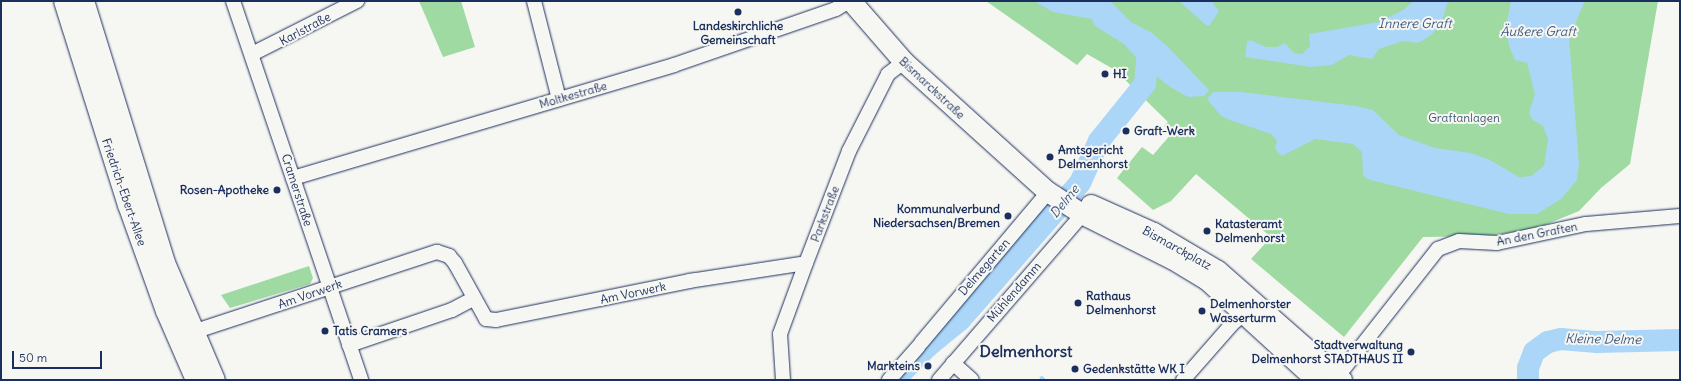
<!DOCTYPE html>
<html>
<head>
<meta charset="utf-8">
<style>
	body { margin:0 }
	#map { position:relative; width:1681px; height:381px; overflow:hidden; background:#f6f6f2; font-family:Delius,sans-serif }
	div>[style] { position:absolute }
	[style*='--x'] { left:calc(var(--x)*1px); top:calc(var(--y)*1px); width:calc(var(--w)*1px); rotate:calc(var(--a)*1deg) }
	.green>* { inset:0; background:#9edaa1 }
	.water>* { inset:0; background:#abd6f7 }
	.stream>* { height:3.5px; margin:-1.75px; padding:0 1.75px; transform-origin:1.75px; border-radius:1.75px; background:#abd6f7 }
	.river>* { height:22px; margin:-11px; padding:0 11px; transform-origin:11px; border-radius:11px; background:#abd6f7 }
	.roads { filter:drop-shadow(0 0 1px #1b2f5e) drop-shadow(0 0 1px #1b2f5e) }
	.street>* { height:14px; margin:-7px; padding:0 7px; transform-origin:7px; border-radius:7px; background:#f6f6f2 }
	.secondary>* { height:20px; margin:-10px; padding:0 10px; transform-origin:10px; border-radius:10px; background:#f6f6f2 }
	.dots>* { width:11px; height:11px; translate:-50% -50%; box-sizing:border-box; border:2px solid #f6f6f2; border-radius:50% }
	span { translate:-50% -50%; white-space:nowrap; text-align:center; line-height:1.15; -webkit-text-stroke:4px #f6f6f2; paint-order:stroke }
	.poi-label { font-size:12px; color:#1b2f5e; font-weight:700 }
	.left { translate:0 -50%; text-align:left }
	.right { translate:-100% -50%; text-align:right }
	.street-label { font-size:12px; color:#1b2f5e }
	.park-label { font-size:12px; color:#3c5a6f }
	.water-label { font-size:13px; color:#3f5984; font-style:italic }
	.district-label { font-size:16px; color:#1b2f5e; font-weight:700 }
	.frame { position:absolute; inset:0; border:2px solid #1b2f5e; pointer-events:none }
	.scale { position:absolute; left:12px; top:351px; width:90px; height:18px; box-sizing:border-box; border:2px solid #1b2f5e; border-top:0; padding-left:5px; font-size:12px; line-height:14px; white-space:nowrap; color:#1b2f5e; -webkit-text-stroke:3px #f6f6f2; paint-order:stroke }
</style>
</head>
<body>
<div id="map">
	<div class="green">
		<div style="clip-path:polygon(419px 1px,461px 1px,475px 47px,443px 57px)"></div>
		<div style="clip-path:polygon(986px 1px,1658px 1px,1630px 164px,1601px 188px,1579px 211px,1540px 227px,1490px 236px,1423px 237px,1344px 337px,1251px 259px,1271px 237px,1196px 174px,1171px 201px,1153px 210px,1117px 178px,1142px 147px,1153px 155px,1172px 133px,1164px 126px,1168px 122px,1115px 70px,1087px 54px,1077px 65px)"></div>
		<div style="clip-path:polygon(309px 266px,313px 278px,310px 284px,230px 308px,221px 295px)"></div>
	</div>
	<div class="water">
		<div style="clip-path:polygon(1034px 1px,1110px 1px,1131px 22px,1152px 33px,1169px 48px,1209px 90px,1204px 96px,1188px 97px,1170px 87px,1140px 62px,1124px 44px,1095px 26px,1092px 19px,1053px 12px)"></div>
		<div style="clip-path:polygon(1179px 1px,1211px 1px,1219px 11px,1210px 25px,1207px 26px)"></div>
		<div style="clip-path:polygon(1414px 1px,1448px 1px,1441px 24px,1430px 36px,1418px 43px,1403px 41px,1379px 49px,1372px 59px,1349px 55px,1332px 65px,1311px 67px,1245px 57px,1247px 42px,1250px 40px,1266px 47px,1277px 47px,1285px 43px,1294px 53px,1302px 54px,1310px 46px,1309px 34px,1379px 22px,1403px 10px)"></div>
		<div style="clip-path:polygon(1511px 1px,1585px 1px,1569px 38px,1579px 164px,1577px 180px,1561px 199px,1537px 214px,1509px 214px,1370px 180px,1363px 176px,1362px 152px,1353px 144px,1315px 139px,1282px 156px,1275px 149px,1277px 141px,1271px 134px,1230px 120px,1221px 116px,1207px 99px,1213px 92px,1241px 92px,1356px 106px,1373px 110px,1399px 135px,1435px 148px,1471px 153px,1490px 160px,1519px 177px,1531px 176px,1544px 166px,1548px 139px,1543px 126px,1533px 120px,1529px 113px,1535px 94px,1527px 63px,1515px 60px,1509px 46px,1506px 26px)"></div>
	</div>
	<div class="stream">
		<div style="--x:1042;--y:378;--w:3;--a:45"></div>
	</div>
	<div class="river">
		<div style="--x:904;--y:370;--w:33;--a:-45"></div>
		<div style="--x:927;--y:347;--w:43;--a:-39.3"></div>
		<div style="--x:960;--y:320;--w:182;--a:-48.8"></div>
		<div style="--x:1080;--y:183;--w:46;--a:-65.7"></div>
		<div style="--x:1099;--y:141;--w:73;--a:-51.1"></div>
		<div style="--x:1145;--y:84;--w:32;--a:-85"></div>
		<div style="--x:1148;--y:52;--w:13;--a:-138"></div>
		<div style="--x:1528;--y:380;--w:12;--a:-90"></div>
		<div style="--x:1528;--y:368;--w:17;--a:-69"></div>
		<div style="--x:1534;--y:352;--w:17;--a:-36"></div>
		<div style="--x:1548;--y:342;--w:13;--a:-13"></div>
		<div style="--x:1561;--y:339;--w:36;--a:5"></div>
		<div style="--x:1597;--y:342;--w:83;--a:-1.4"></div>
	</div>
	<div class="roads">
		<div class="street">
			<div style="--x:233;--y:1;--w:400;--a:71.3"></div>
			<div style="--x:534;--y:1;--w:101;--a:75.7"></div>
			<div style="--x:252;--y:54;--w:118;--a:-26.8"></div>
			<div style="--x:293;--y:178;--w:397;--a:-16.5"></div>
			<div style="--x:674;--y:65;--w:171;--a:-19.1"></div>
			<div style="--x:836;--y:9;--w:15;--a:-32"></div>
			<div style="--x:193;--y:332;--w:257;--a:-18.2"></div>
			<div style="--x:437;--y:252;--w:13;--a:18"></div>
			<div style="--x:449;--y:256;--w:9;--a:49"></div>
			<div style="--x:455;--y:263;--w:64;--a:61"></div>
			<div style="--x:486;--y:319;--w:10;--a:6"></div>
			<div style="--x:496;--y:320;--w:197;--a:-11.4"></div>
			<div style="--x:689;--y:281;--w:118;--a:-8.7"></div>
			<div style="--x:921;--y:343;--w:197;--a:-49.9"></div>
			<div style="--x:349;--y:345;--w:109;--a:-18.8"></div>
			<div style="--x:452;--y:310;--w:24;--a:-28"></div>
			<div style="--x:953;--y:363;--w:25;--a:42"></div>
			<div style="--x:1338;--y:376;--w:162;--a:-51.8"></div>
			<div style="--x:1438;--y:249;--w:22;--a:-21"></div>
			<div style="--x:1459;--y:241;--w:38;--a:3"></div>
			<div style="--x:1497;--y:243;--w:91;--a:-12.1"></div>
			<div style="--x:1586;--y:224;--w:94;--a:-4.9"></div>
			<div style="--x:783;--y:380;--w:46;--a:-93.7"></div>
			<div style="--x:780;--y:334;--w:76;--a:-69.9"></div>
			<div style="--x:806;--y:263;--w:120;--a:-69"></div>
			<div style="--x:849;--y:151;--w:86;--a:-63.1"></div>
			<div style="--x:888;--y:74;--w:20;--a:-37"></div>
			<div style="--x:889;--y:380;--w:45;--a:-48.6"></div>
			<div style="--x:939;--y:380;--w:228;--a:-49.1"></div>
			<div style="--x:1183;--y:380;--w:74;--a:-48.8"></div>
			<div style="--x:1232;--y:324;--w:25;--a:-40"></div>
		</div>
		<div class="secondary">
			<div style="--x:64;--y:1;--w:214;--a:72.6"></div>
			<div style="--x:128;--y:205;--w:113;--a:70.3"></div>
			<div style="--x:166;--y:311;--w:75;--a:66.5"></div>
			<div style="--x:84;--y:1;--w:274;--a:72.8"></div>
			<div style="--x:165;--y:263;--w:127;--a:66.9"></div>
			<div style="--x:851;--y:1;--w:81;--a:49"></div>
			<div style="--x:904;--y:62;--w:194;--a:42.1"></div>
			<div style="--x:1048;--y:192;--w:40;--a:32.9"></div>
			<div style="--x:1082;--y:214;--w:101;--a:26.6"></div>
			<div style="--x:1172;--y:259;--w:41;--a:31"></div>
			<div style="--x:1207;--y:280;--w:148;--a:42.5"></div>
			<div style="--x:1091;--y:205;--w:69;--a:24"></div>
			<div style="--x:1154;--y:233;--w:74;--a:30.7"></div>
			<div style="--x:1218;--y:271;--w:165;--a:41.3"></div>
		</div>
	</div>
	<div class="dots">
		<div style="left:738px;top:12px;background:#1b2f5e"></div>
		<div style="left:1105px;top:74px;background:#1b2f5e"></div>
		<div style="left:1126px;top:131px;background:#1b2f5e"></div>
		<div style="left:1050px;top:157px;background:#1b2f5e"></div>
		<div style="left:277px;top:190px;background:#1b2f5e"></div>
		<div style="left:1008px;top:216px;background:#1b2f5e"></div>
		<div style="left:1207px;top:231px;background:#1b2f5e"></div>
		<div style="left:1078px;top:303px;background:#1b2f5e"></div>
		<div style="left:1202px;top:311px;background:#1b2f5e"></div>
		<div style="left:325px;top:331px;background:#1b2f5e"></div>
		<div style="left:1411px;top:352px;background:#1b2f5e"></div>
		<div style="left:928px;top:366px;background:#1b2f5e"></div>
		<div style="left:1075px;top:369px;background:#1b2f5e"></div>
	</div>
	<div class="poi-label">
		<span style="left:738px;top:33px">Landeskirchliche<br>Gemeinschaft</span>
		<span class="left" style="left:1113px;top:74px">HI</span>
		<span class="left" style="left:1134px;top:131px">Graft-Werk</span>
		<span class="left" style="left:1058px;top:157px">Amtsgericht<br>Delmenhorst</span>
		<span class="right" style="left:269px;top:190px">Rosen-Apotheke</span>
		<span class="right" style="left:1000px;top:216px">Kommunalverbund<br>Niedersachsen/Bremen</span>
		<span class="left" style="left:1215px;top:231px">Katasteramt<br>Delmenhorst</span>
		<span class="left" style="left:1086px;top:303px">Rathaus<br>Delmenhorst</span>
		<span class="left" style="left:1210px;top:311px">Delmenhorster<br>Wasserturm</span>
		<span class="left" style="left:333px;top:331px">Tatis Cramers</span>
		<span class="right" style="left:1403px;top:352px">Stadtverwaltung<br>Delmenhorst STADTHAUS II</span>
		<span class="right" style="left:920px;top:366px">Markteins</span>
		<span class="left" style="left:1083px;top:369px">Gedenkstätte WK I</span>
	</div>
	<div class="street-label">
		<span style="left:305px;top:29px;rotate:-28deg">Karlstraße</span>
		<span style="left:932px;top:88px;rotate:43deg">Bismarckstraße</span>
		<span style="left:573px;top:95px;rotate:-16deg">Moltkestraße</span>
		<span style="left:297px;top:190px;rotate:72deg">Cramerstraße</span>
		<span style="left:124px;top:192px;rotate:71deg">Friedrich-Ebert-Allee</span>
		<span style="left:825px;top:214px;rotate:-69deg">Parkstraße</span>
		<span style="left:1537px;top:234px;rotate:-11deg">An den Graften</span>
		<span style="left:1177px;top:248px;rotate:29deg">Bismarckplatz</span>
		<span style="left:984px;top:267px;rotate:-49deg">Delmegarten</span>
		<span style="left:1014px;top:292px;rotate:-49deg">Mühlendamm</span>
		<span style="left:633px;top:293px;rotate:-12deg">Am Vorwerk</span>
		<span style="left:310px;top:294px;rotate:-19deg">Am Vorwerk</span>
	</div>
	<div class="park-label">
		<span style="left:1464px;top:118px">Graftanlagen</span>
	</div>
	<div class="water-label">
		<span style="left:1415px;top:24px">Innere Graft</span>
		<span style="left:1538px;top:32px">Äußere Graft</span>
		<span style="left:1065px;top:202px;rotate:-51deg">Delme</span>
		<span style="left:1603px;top:340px;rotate:1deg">Kleine Delme</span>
	</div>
	<div class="district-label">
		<span style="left:1026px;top:351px">Delmenhorst</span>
	</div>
	<div class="frame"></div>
	<div class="scale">50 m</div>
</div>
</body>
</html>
